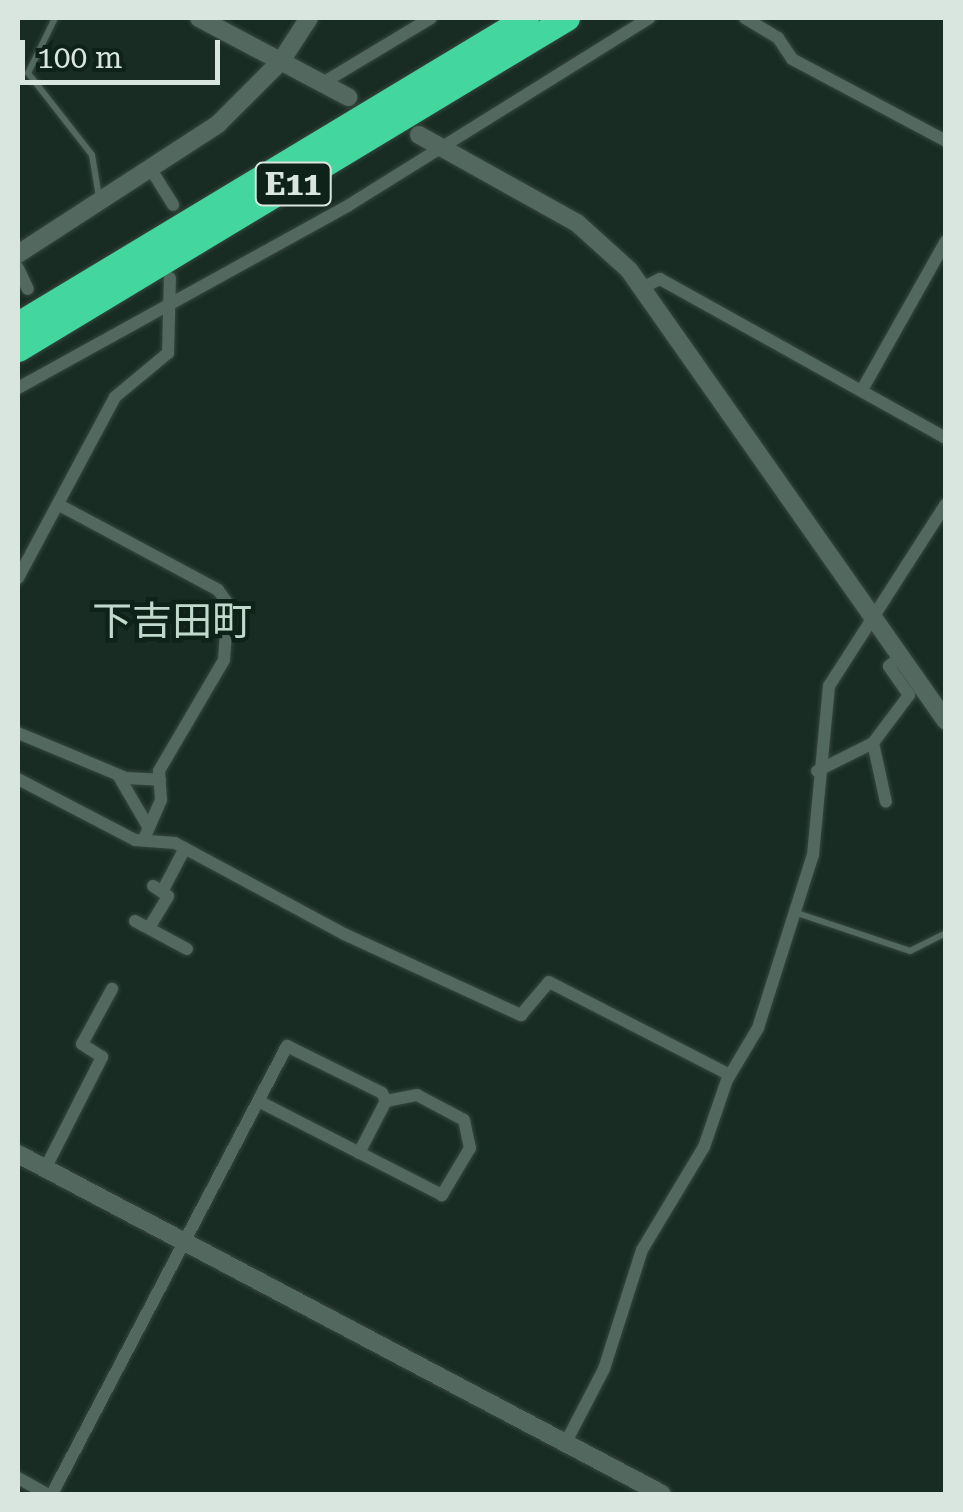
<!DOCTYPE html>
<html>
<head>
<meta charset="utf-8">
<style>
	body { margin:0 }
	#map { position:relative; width:963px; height:1512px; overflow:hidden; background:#182c23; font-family:"Roboto Serif","Noto Sans JP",serif }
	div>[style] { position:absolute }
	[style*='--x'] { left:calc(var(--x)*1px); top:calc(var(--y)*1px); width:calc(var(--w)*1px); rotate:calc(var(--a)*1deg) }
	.roads { filter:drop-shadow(0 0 2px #36463f) drop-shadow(0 0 2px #36463f) }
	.service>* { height:6px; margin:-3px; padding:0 3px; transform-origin:3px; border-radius:3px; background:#53685e }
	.minor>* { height:12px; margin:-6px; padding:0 6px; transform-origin:6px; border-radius:6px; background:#53685e }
	.tertiary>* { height:18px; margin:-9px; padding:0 9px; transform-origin:9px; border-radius:9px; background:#53685e }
	.secondary>* { height:18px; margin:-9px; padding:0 9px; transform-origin:9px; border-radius:9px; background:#53685e }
	.motorway>* { height:25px; margin:-12.5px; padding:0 12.5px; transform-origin:12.5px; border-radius:12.5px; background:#43d69f }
	span { translate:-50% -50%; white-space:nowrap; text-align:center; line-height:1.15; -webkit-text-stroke:9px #0e2219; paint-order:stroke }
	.shield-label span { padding:2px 8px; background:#0e2219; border:2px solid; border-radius:8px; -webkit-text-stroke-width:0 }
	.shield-label { font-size:32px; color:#d9e5df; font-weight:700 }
	.quarter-label { font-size:40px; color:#c1d9cd }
	.frame { position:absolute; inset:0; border:20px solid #d9e5df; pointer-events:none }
	.scale { position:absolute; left:20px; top:40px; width:200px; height:45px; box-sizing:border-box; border:5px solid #d9e5df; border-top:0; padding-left:12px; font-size:30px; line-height:35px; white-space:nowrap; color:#d9e5df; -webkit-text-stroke:8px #0e2219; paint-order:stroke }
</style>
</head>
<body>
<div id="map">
	<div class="roads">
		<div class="service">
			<div style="--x:55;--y:18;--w:61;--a:116.1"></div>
			<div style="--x:28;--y:73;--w:104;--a:52"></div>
			<div style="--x:92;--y:155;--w:43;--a:80.5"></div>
			<div style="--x:797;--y:913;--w:119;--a:18.6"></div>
			<div style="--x:910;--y:951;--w:40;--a:-26.6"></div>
		</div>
		<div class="minor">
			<div style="--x:745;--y:18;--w:39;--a:31"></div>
			<div style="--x:778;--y:38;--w:25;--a:56"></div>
			<div style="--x:792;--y:59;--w:174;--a:28"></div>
			<div style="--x:321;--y:84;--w:128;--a:-31"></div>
			<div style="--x:152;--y:171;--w:40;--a:58"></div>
			<div style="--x:18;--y:268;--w:23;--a:65"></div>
			<div style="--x:644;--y:287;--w:18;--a:-27"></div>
			<div style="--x:660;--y:279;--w:327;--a:29.1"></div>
			<div style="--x:18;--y:388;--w:378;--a:-28.9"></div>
			<div style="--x:349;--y:205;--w:354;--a:-31.9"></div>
			<div style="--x:862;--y:390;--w:171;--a:-60.6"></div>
			<div style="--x:61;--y:506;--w:178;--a:28.1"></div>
			<div style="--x:218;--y:590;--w:17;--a:54"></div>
			<div style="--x:228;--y:604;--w:56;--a:94.1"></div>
			<div style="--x:224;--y:660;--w:129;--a:120.4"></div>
			<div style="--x:159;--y:771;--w:29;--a:86"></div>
			<div style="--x:161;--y:800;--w:43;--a:113.6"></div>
			<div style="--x:18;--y:578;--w:205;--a:-61.8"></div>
			<div style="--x:115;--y:397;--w:69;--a:-39.7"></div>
			<div style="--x:168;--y:353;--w:75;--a:-88.5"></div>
			<div style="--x:18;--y:733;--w:117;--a:22.6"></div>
			<div style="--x:126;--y:778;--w:34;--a:3"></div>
			<div style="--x:873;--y:743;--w:60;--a:77.6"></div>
			<div style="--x:817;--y:771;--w:63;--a:-26.6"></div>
			<div style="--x:873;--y:743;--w:60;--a:-53.1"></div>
			<div style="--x:909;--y:695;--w:35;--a:-125"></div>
			<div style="--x:889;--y:666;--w:15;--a:-37"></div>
			<div style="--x:118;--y:775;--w:61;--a:59.7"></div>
			<div style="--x:18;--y:779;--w:132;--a:27.5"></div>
			<div style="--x:135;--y:840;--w:40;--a:4.3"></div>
			<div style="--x:175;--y:843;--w:192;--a:28.3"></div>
			<div style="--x:344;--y:934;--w:195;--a:24.6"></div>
			<div style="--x:521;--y:1015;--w:43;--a:-49.7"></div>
			<div style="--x:549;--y:982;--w:203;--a:27.2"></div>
			<div style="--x:163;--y:890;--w:47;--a:-62.4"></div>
			<div style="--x:135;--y:921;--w:59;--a:28.3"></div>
			<div style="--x:149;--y:928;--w:37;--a:-59"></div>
			<div style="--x:168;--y:896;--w:18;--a:-146"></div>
			<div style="--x:359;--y:1153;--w:59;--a:-62.6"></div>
			<div style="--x:45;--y:1169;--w:126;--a:-63"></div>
			<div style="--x:102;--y:1057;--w:24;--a:-147"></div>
			<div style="--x:82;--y:1044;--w:63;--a:-61.4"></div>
			<div style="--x:565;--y:1444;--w:85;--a:-62.5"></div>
			<div style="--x:604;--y:1369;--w:125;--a:-72.3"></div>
			<div style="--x:642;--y:1250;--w:120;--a:-59"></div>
			<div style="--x:704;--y:1147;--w:71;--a:-71.1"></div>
			<div style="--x:727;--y:1080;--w:61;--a:-59.2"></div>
			<div style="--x:758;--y:1028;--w:182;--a:-72.4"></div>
			<div style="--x:813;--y:855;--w:170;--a:-84.6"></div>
			<div style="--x:829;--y:686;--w:216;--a:-57.3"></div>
			<div style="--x:18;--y:1478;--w:33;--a:29"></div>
			<div style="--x:52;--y:1494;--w:506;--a:-62.32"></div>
			<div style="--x:287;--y:1046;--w:106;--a:26.3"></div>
			<div style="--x:382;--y:1093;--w:9;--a:63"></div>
			<div style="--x:386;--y:1101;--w:32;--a:-11"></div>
			<div style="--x:417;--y:1095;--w:53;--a:28"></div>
			<div style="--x:464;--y:1120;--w:29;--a:78"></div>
			<div style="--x:470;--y:1148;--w:55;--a:120.8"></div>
			<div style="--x:442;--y:1195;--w:204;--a:-152.9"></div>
		</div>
		<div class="tertiary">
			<div style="--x:199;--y:18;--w:169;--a:27.9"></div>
			<div style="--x:419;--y:135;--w:181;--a:29.1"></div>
			<div style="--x:577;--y:223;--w:70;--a:42.1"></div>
			<div style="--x:629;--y:270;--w:551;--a:54.9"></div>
			<div style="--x:18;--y:1154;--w:728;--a:27.83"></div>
		</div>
		<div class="secondary">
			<div style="--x:18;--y:254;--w:239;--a:-33"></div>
			<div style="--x:218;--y:124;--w:89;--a:-45"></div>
			<div style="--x:281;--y:61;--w:51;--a:-56.9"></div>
		</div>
		<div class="motorway">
			<div style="--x:18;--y:324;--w:593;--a:-31.06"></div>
			<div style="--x:18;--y:349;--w:641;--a:-31.09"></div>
		</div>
	</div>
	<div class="shield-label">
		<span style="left:293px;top:184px">E11</span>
	</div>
	<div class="quarter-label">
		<span style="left:172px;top:622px">下吉田町</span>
	</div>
	<div class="frame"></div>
	<div class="scale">100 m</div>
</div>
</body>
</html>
